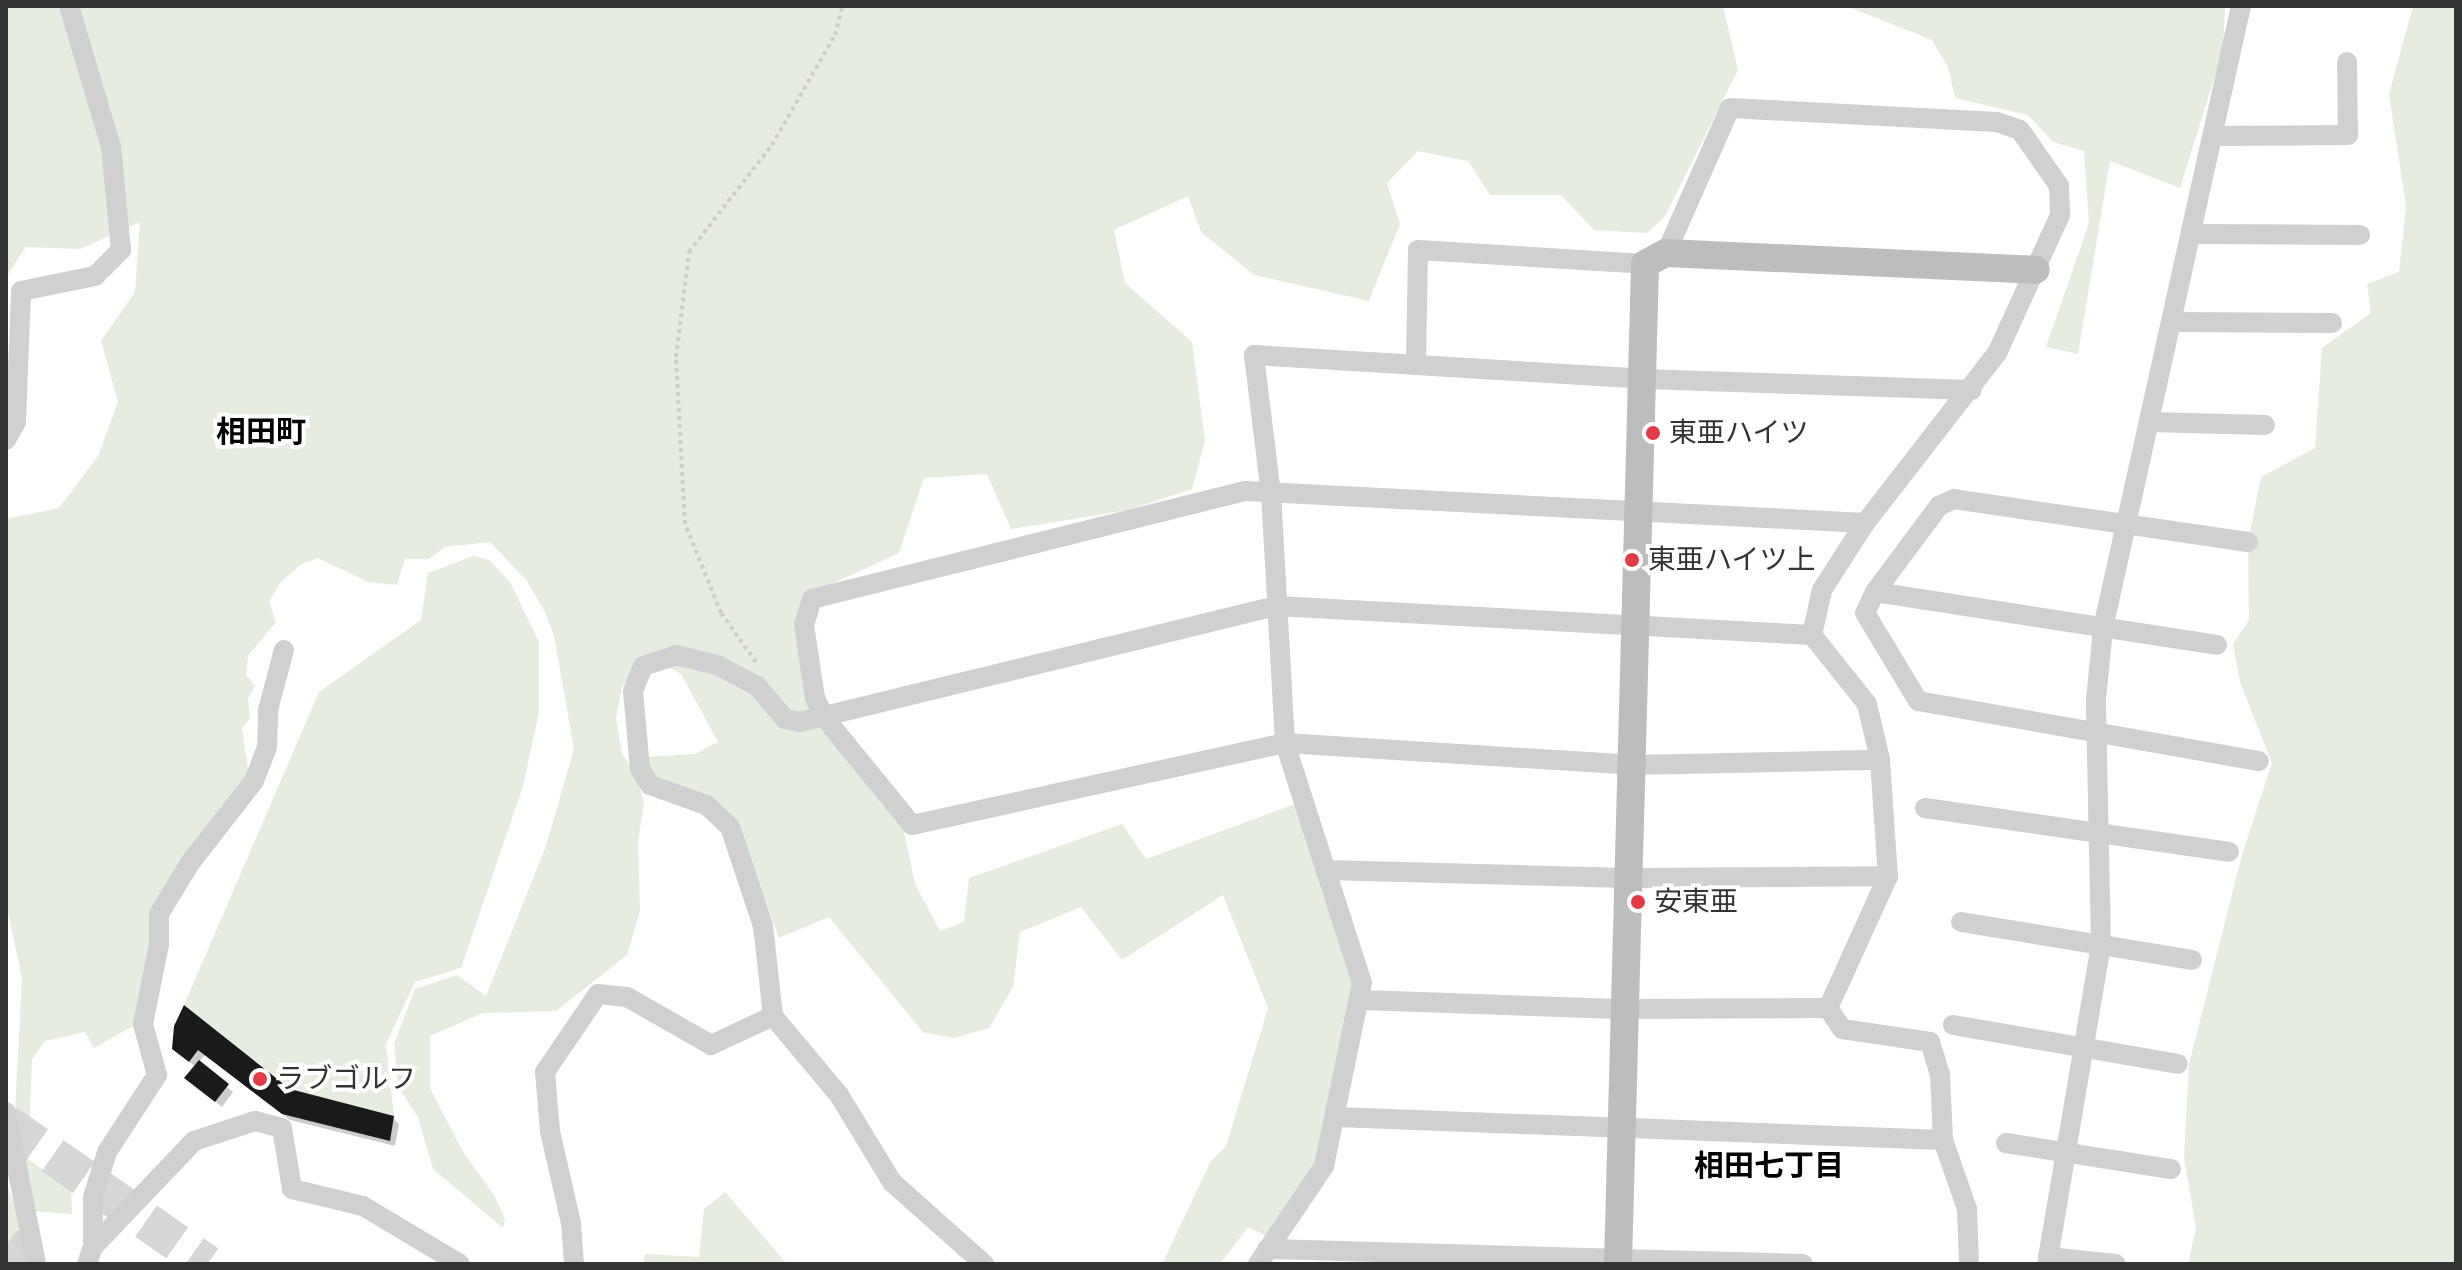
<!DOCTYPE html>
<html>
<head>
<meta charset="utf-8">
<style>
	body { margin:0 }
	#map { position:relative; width:2462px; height:1270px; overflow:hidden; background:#fff; font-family:"DejaVu Sans","Noto Sans JP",sans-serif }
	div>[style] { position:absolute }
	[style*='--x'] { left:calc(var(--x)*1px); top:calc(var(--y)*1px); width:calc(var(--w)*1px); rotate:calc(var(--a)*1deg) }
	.green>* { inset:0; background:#e6ecdf }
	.shadow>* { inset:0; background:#0003 }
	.building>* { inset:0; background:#1a1a1a }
	.highway-tunnel>* { height:38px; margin-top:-19px; transform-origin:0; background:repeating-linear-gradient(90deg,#d6d6d6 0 38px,transparent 0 57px) }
	.path>* { height:4px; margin-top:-2px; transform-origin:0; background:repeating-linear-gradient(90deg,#cdcdcd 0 4px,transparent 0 8px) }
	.street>* { height:20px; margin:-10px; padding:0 10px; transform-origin:10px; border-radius:10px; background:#d0d0d0 }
	.secondary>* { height:28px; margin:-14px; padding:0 14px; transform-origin:14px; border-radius:14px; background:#bdbdbd }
	.dots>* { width:22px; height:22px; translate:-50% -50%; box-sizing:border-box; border:4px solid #fff; border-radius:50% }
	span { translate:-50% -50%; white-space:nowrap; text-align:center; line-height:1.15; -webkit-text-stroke:8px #fff; paint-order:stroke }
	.poi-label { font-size:28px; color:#333 }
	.left { translate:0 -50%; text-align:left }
	.neighbourhood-label { font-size:30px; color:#000; font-weight:700 }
	.frame { position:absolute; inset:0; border:8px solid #333; pointer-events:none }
</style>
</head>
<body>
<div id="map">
	<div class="green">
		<div style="clip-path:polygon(6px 6px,1723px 6px,1738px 70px,1665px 216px,1647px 233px,1594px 230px,1561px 195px,1490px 195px,1468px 161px,1418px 151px,1387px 183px,1400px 224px,1369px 301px,1254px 275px,1201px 232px,1188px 196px,1114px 230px,1125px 283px,1192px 342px,1205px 441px,1192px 489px,1128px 510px,1011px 529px,987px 474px,924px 478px,899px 553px,808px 595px,807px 697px,904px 831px,915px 884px,940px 931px,964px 922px,969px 878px,1122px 824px,1146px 859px,1303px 801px,1362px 1000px,1324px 1166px,1266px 1236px,1248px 1227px,1220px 1264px,1162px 1264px,1211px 1161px,1226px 1146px,1268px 1008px,1223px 895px,1122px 960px,1081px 907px,1020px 932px,1013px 987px,989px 1028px,954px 1038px,923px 1032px,829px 917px,779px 938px,737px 825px,650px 775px,646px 757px,695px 754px,718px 742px,681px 674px,668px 667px,635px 672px,622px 687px,616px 718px,622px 754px,634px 770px,644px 802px,638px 842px,640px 911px,627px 955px,556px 1011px,483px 1013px,430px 1036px,430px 1088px,463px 1152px,494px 1195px,505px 1219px,503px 1228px,433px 1169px,418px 1117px,398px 1087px,394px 1044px,415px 989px,457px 975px,486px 996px,546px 846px,574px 749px,554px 636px,545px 612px,527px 581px,490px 542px,445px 547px,429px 559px,405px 559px,397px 585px,368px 582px,318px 558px,300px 565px,280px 583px,269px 602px,276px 622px,248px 656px,246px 675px,255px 686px,248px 699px,250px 718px,242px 728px,249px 777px,151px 945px,135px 1025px,94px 1048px,85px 1032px,45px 1041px,32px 1059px,28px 1159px,71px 1189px,72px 1214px,31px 1211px,14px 1131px,22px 979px,6px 902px,6px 519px,59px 508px,98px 456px,118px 402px,101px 341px,135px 292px,140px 222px,80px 249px,26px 247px,6px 277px)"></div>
		<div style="clip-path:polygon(1846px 6px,2225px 6px,2223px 50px,2180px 188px,2110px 161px,2078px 354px,2046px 347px,2089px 223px,2084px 151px,2053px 142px,2028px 115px,1955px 98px,1948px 67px,1932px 40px)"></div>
		<div style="clip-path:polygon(2413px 6px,2456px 6px,2456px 1264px,2188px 1264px,2196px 1228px,2184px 1158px,2189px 1064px,2242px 855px,2272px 763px,2240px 682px,2233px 644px,2249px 620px,2248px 542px,2261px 477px,2315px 448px,2322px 348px,2371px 313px,2367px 284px,2399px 272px,2406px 206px,2389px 94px)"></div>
		<div style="clip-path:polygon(473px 556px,489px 560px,510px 582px,539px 642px,539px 712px,523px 786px,461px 968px,415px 982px,386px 1044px,394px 1116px,293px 1090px,184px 1005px,319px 692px,421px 620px,428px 573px)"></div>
		<div style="clip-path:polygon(6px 1182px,17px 1211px,27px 1264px,6px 1264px)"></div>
		<div style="clip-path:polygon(725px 1192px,787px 1264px,643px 1264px,645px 1254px,699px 1257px,704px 1209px)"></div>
	</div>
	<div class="shadow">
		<div style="clip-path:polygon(176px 1027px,289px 1091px,393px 1118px,399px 1124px,395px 1146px,290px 1120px,205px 1055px,199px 1062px,233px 1092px,222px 1107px,193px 1084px,196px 1067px,181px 1055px)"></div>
	</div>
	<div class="building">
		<div style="clip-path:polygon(184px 1005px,290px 1089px,394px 1116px,390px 1141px,282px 1114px,198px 1050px,189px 1062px,172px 1049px,174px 1026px)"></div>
		<div style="clip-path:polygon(199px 1060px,229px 1084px,215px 1102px,184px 1078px)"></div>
	</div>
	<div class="highway-tunnel">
		<div style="--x:6;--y:1123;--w:246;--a:35"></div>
		<div style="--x:6;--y:1245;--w:32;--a:36"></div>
	</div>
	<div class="path">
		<div style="--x:756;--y:662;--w:60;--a:-125.5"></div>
		<div style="--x:721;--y:613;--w:96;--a:-112"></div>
		<div style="--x:685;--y:524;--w:167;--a:-93.1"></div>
		<div style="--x:676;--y:357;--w:106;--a:-82.9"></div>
		<div style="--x:689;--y:252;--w:135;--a:-52.2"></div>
		<div style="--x:772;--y:145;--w:127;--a:-60.2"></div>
		<div style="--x:835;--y:35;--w:30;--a:-76"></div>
	</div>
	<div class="street">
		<div style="--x:2213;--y:136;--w:135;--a:-0.4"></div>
		<div style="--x:2348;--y:135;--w:73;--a:-90.8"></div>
		<div style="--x:2191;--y:234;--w:169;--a:0.3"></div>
		<div style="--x:1666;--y:253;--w:158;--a:-66.2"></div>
		<div style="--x:1730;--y:108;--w:267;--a:3"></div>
		<div style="--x:1997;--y:122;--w:24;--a:19"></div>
		<div style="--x:2020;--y:130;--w:68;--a:55.1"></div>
		<div style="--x:2059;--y:186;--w:29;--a:88"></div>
		<div style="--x:2060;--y:215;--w:152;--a:114.5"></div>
		<div style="--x:1997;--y:353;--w:215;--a:127.8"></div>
		<div style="--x:1865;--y:523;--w:80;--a:122.7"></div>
		<div style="--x:1822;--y:590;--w:46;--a:102.5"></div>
		<div style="--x:1812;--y:635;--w:88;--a:51.4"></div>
		<div style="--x:1867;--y:704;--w:57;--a:76.9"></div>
		<div style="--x:1880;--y:760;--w:116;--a:86.1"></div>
		<div style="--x:1888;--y:876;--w:145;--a:114.4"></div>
		<div style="--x:1828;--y:1008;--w:25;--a:56"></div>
		<div style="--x:1842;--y:1029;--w:89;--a:8.4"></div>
		<div style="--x:1930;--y:1042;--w:34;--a:73"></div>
		<div style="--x:1940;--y:1074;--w:66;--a:87.4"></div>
		<div style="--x:1943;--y:1140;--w:73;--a:70.8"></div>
		<div style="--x:1967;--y:1209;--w:55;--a:87.9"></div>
		<div style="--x:2172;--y:322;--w:160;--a:0.4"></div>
		<div style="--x:1416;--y:364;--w:114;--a:-89"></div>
		<div style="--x:1418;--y:250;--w:227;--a:3.5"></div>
		<div style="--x:2149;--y:422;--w:116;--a:1.5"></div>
		<div style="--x:6;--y:440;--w:21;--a:-61"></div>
		<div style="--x:16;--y:422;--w:131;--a:-87.8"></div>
		<div style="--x:21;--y:291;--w:76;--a:-11.5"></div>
		<div style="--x:95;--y:276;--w:37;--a:-45"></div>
		<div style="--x:121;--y:250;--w:103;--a:-95.5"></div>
		<div style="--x:111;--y:147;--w:147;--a:-106.6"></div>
		<div style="--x:1865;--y:523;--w:621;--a:-177.05"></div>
		<div style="--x:1245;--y:491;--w:446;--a:166"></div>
		<div style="--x:812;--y:599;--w:27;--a:107"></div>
		<div style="--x:804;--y:625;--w:74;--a:81.4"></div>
		<div style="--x:815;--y:698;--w:21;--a:65"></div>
		<div style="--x:824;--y:717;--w:139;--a:50.8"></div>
		<div style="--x:912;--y:825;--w:382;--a:-12.4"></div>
		<div style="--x:1285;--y:743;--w:348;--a:3.6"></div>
		<div style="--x:1632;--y:765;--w:248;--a:-1.2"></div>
		<div style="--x:2248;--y:542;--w:297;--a:-171.7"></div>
		<div style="--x:1954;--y:499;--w:17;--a:155"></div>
		<div style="--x:1939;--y:506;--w:107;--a:126.7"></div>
		<div style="--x:1875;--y:592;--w:23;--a:115"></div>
		<div style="--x:1865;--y:613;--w:103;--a:58.9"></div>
		<div style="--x:1918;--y:701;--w:346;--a:10"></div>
		<div style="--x:1875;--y:592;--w:346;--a:8.8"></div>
		<div style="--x:1925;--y:808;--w:307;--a:8.2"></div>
		<div style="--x:1325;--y:870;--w:303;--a:1.5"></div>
		<div style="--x:1628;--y:878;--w:260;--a:-0.4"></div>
		<div style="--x:1961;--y:922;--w:234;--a:9.3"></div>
		<div style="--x:1362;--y:1000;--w:262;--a:2"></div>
		<div style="--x:1624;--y:1009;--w:204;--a:-0.3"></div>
		<div style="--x:1953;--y:1025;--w:228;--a:9.8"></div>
		<div style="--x:6;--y:1112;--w:155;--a:78.8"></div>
		<div style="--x:1337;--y:1117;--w:606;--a:2.17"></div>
		<div style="--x:2006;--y:1143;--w:167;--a:9"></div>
		<div style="--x:93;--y:1247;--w:146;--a:-46.4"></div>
		<div style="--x:194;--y:1141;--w:64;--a:-18.2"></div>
		<div style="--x:255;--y:1121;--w:28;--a:15"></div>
		<div style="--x:282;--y:1128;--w:62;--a:80.7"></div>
		<div style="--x:292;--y:1189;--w:73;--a:13.5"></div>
		<div style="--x:363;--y:1206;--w:113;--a:30.9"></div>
		<div style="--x:1267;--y:1249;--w:536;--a:1.6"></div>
		<div style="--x:2048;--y:1257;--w:68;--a:5.9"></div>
		<div style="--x:87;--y:1264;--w:18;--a:-71"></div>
		<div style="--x:93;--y:1247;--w:50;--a:-90"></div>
		<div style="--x:93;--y:1197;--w:47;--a:-72.7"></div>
		<div style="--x:107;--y:1152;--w:92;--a:-57"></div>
		<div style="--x:157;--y:1075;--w:53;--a:-105.4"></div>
		<div style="--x:143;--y:1024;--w:81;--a:-78.6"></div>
		<div style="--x:159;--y:945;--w:31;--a:-90"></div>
		<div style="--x:159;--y:914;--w:60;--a:-58.7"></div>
		<div style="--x:190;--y:863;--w:104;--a:-52"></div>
		<div style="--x:254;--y:781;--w:36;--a:-69"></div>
		<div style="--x:267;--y:747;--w:37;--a:-88"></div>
		<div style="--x:268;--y:710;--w:62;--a:-75.1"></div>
		<div style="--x:574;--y:1264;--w:41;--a:-94.2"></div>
		<div style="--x:571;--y:1223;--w:94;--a:-102.9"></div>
		<div style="--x:550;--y:1131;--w:59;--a:-94.8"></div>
		<div style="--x:545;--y:1072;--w:94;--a:-55.8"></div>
		<div style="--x:598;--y:994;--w:29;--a:6"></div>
		<div style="--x:627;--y:997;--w:97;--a:29.7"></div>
		<div style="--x:711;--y:1045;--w:68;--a:-25.1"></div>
		<div style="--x:984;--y:1264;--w:123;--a:-138.3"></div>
		<div style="--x:892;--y:1182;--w:102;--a:-121.3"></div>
		<div style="--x:839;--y:1095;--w:103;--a:-129.9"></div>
		<div style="--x:773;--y:1016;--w:91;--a:-96.3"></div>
		<div style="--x:763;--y:926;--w:104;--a:-108.4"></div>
		<div style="--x:730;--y:827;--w:33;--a:-137"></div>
		<div style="--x:706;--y:805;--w:59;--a:-160.3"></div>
		<div style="--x:650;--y:785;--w:19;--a:-122"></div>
		<div style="--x:640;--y:769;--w:78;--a:-95.1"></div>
		<div style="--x:633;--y:691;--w:27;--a:-68"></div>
		<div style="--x:643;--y:666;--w:35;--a:-18"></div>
		<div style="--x:676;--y:655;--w:42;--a:13.7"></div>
		<div style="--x:717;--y:665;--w:45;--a:27.7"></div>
		<div style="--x:757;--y:686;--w:43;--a:49.7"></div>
		<div style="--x:785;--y:719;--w:15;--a:11"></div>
		<div style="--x:800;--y:722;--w:490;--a:-13.7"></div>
		<div style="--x:1276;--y:606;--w:537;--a:3.1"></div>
		<div style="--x:1258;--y:1264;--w:118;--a:-56"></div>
		<div style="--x:1324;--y:1166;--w:187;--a:-78.3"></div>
		<div style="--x:1362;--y:983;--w:252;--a:-107.8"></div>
		<div style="--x:1285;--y:743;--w:249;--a:-93.2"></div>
		<div style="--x:1271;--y:494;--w:140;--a:-97"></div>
		<div style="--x:1254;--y:355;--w:390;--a:3.5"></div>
		<div style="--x:1643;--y:379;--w:329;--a:1.9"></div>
		<div style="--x:2047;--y:1264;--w:324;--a:-80.4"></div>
		<div style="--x:2101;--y:945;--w:245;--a:-91.2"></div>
		<div style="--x:2096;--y:700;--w:72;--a:-84.4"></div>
		<div style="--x:2103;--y:628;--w:637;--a:-77.49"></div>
	</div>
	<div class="secondary">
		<div style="--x:1618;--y:1264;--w:1000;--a:-88.45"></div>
		<div style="--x:1645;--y:264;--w:24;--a:-28"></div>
		<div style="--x:1666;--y:253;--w:370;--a:2.6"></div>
	</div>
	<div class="dots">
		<div style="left:1653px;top:433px;background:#e63946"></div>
		<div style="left:1632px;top:560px;background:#e63946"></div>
		<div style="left:1638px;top:902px;background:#e63946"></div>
		<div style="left:260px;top:1079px;background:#e63946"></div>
	</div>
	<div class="poi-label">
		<span class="left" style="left:1669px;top:433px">東亜ハイツ</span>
		<span class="left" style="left:1648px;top:560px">東亜ハイツ上</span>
		<span class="left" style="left:1654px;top:902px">安東亜</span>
		<span class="left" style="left:276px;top:1079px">ラブゴルフ</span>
	</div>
	<div class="neighbourhood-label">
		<span style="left:261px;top:432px">相田町</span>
		<span style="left:1769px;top:1166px">相田七丁目</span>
	</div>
	<div class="frame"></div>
</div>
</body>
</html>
